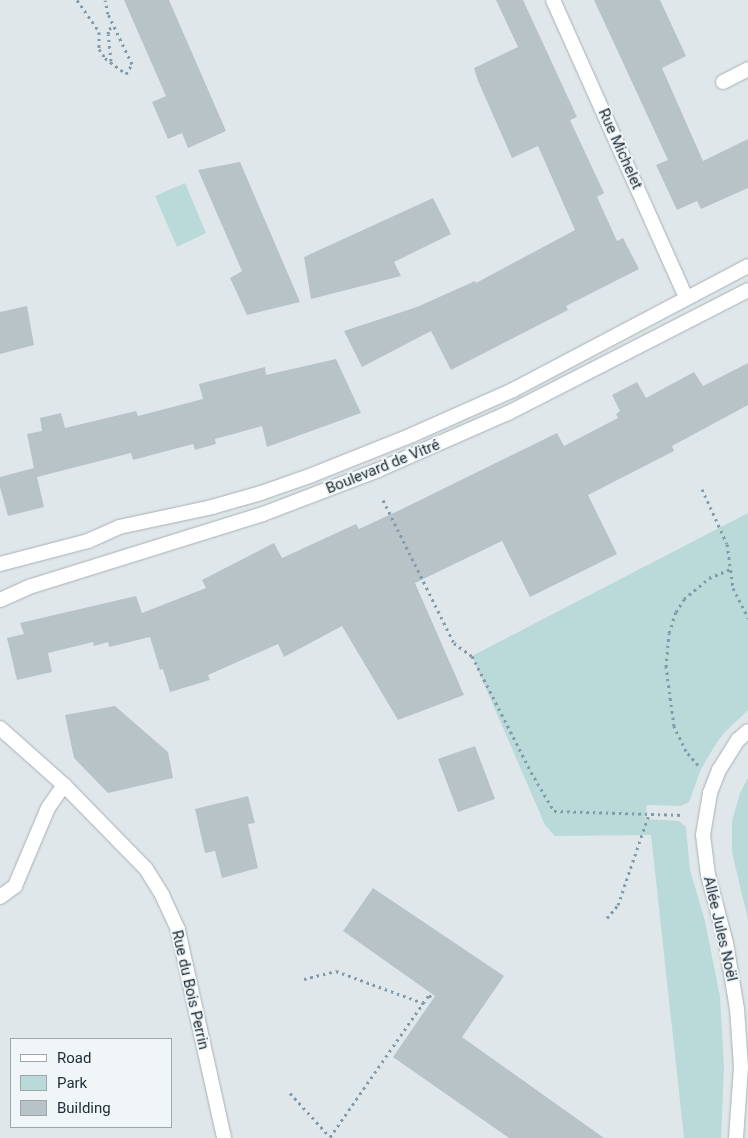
<!DOCTYPE html>
<html>
<head>
<meta charset="utf-8">
<style>
	body { margin:0 }
	#map { position:relative; width:748px; height:1138px; overflow:hidden; background:#e0e7ea; font-family:Roboto,sans-serif }
	div>[style] { position:absolute }
	[style*='--x'] { left:calc(var(--x)*1px); top:calc(var(--y)*1px); width:calc(var(--w)*1px); rotate:calc(var(--a)*1deg) }
	.green>* { inset:0; background:#b9dad9 }
	.building>* { inset:0; background:#b8c3c7 }
	.path>* { height:3px; margin-top:-1.5px; transform-origin:0; background:repeating-linear-gradient(90deg,#829bac 0 2.5px,transparent 0 6.5px) }
	.roads { filter:drop-shadow(0 0 1px #a7b0b5) drop-shadow(0 0 1px #a7b0b5) }
	.service>* { height:14px; margin:-7px; padding:0 7px; transform-origin:7px; border-radius:7px; background:#fff }
	.minor>* { height:14px; margin:-7px; padding:0 7px; transform-origin:7px; border-radius:7px; background:#fff }
	.secondary>* { height:14px; margin:-7px; padding:0 7px; transform-origin:7px; border-radius:7px; background:#fff }
	span { translate:-50% -50%; white-space:nowrap; text-align:center; line-height:1.15; -webkit-text-stroke:4px #f0f5f7; paint-order:stroke }
	.street-label { font-size:15px; color:#212f39 }
	.legend { position:absolute; left:10px; top:1038px; width:162px; height:90px; box-sizing:border-box; background:#f0f5f7; border:1px solid #9da6ab; margin:0; padding:6px 9px; list-style:none; font-size:15px; color:#212f39 }
	.legend li { display:flex; align-items:center; gap:10px; height:25px }
	.legend b { width:25px; border:1px solid #9da6ab }
</style>
</head>
<body>
<div id="map">
	<div class="green">
		<div style="clip-path:polygon(185px 183px,206px 233px,177px 247px,155px 196px)"></div>
		<div style="clip-path:polygon(748px 513px,748px 710px,723px 734px,714px 747px,701px 769px,689px 802px,681px 806px,647px 805px,645px 819px,679px 821px,686px 827px,690px 870px,705px 921px,720px 997px,724px 1068px,721px 1138px,684px 1138px,651px 835px,555px 836px,545px 825px,472px 656px)"></div>
		<div style="clip-path:polygon(748px 778px,748px 920px,732px 852px,732px 821px,740px 793px)"></div>
	</div>
	<div class="building">
		<div style="clip-path:polygon(124px 0,169px 0,226px 131px,188px 148px,182px 133px,168px 139px,152px 102px,166px 96px)"></div>
		<div style="clip-path:polygon(496px 0,523px 0,577px 117px,570px 120px,604px 193px,597px 197px,617px 241px,623px 238px,639px 269px,566px 306px,568px 310px,451px 370px,431px 331px,362px 367px,344px 331px,417px 307px,475px 281px,476px 283px,575px 230px,538px 146px,512px 158px,478px 81px,474px 68px,518px 47px)"></div>
		<div style="clip-path:polygon(594px 0,660px 0,686px 56px,662px 68px,703px 161px,748px 139px,748px 188px,701px 209px,697px 201px,677px 210px,656px 165px,668px 160px)"></div>
		<div style="clip-path:polygon(240px 162px,300px 302px,247px 315px,230px 278px,242px 271px,198px 170px)"></div>
		<div style="clip-path:polygon(433px 198px,451px 234px,394px 262px,401px 276px,311px 299px,304px 257px)"></div>
		<div style="clip-path:polygon(27px 306px,34px 345px,0 354px,0 312px)"></div>
		<div style="clip-path:polygon(336px 359px,361px 413px,267px 447px,262px 426px,215px 439px,216px 444px,195px 450px,193px 444px,133px 460px,131px 453px,37px 477px,44px 507px,8px 516px,0 487px,0 477px,34px 468px,27px 434px,42px 431px,40px 418px,61px 413px,65px 428px,136px 411px,138px 416px,203px 399px,199px 384px,265px 367px,266px 375px)"></div>
		<div style="clip-path:polygon(748px 363px,748px 405px,672px 446px,674px 451px,588px 495px,617px 554px,530px 597px,502px 541px,415px 583px,464px 695px,398px 720px,342px 626px,284px 657px,278px 644px,208px 675px,210px 680px,170px 692px,163px 669px,160px 670px,150px 637px,109px 647px,108px 642px,94px 646px,93px 642px,48px 653px,52px 672px,17px 680px,7px 638px,24px 634px,20px 623px,136px 596px,142px 613px,206px 588px,202px 580px,274px 543px,282px 558px,356px 524px,359px 529px,402px 509px,557px 433px,564px 446px,618px 418px,616px 414px,620px 411px,612px 395px,637px 382px,646px 398px,694px 372px,703px 386px)"></div>
		<div style="clip-path:polygon(115px 706px,168px 752px,173px 778px,108px 793px,74px 758px,65px 715px)"></div>
		<div style="clip-path:polygon(475px 746px,495px 799px,458px 812px,438px 759px)"></div>
		<div style="clip-path:polygon(248px 796px,255px 823px,248px 824px,258px 868px,222px 878px,215px 851px,205px 853px,195px 809px)"></div>
		<div style="clip-path:polygon(373px 888px,504px 976px,462px 1037px,604px 1138px,509px 1138px,393px 1057px,435px 996px,343px 931px)"></div>
	</div>
	<div class="path">
		<div style="--x:77;--y:0;--w:39;--a:55"></div>
		<div style="--x:99;--y:32;--w:17;--a:90"></div>
		<div style="--x:99;--y:49;--w:11;--a:56"></div>
		<div style="--x:105;--y:58;--w:26;--a:37"></div>
		<div style="--x:126;--y:74;--w:12;--a:-59"></div>
		<div style="--x:132;--y:64;--w:55;--a:-115.6"></div>
		<div style="--x:108;--y:14;--w:14;--a:-102"></div>
		<div style="--x:111;--y:61;--w:27;--a:-96"></div>
		<div style="--x:108;--y:34;--w:5;--a:-79"></div>
		<div style="--x:109;--y:29;--w:6;--a:-31"></div>
		<div style="--x:702;--y:489;--w:60;--a:65.6"></div>
		<div style="--x:727;--y:544;--w:44;--a:82.2"></div>
		<div style="--x:733;--y:588;--w:34;--a:63"></div>
		<div style="--x:383;--y:500;--w:160;--a:63.6"></div>
		<div style="--x:454;--y:643;--w:22;--a:36"></div>
		<div style="--x:472;--y:656;--w:130;--a:63"></div>
		<div style="--x:531;--y:772;--w:45;--a:59.5"></div>
		<div style="--x:554;--y:811;--w:130;--a:1.8"></div>
		<div style="--x:698;--y:765;--w:18;--a:-131"></div>
		<div style="--x:686;--y:751;--w:28;--a:-116"></div>
		<div style="--x:674;--y:726;--w:60;--a:-97.7"></div>
		<div style="--x:666;--y:667;--w:34;--a:-85"></div>
		<div style="--x:669;--y:633;--w:22;--a:-72"></div>
		<div style="--x:676;--y:612;--w:15;--a:-58"></div>
		<div style="--x:684;--y:599;--w:33;--a:-40"></div>
		<div style="--x:709;--y:578;--w:23;--a:-23"></div>
		<div style="--x:607;--y:918;--w:17;--a:-50"></div>
		<div style="--x:618;--y:905;--w:96;--a:-71.2"></div>
		<div style="--x:304;--y:979;--w:33;--a:-14"></div>
		<div style="--x:336;--y:971;--w:93;--a:20.2"></div>
		<div style="--x:290;--y:1093;--w:59;--a:47.7"></div>
		<div style="--x:330;--y:1137;--w:163;--a:-55.2"></div>
		<div style="--x:423;--y:1003;--w:10;--a:-53"></div>
		<div style="--x:429;--y:995;--w:6;--a:45"></div>
	</div>
	<div class="roads">
		<div class="service">
			<div style="--x:723;--y:82;--w:28;--a:-27"></div>
			<div style="--x:0;--y:897;--w:19;--a:-36"></div>
			<div style="--x:15;--y:886;--w:85;--a:-67.1"></div>
			<div style="--x:48;--y:808;--w:28;--a:-55"></div>
		</div>
		<div class="minor">
			<div style="--x:553;--y:0;--w:325;--a:65.9"></div>
			<div style="--x:0;--y:728;--w:86;--a:41.7"></div>
			<div style="--x:64;--y:785;--w:117;--a:45.7"></div>
			<div style="--x:146;--y:869;--w:31;--a:58"></div>
			<div style="--x:162;--y:895;--w:38;--a:65"></div>
			<div style="--x:178;--y:930;--w:213;--a:77.5"></div>
			<div style="--x:736;--y:1138;--w:71;--a:-86"></div>
			<div style="--x:741;--y:1067;--w:58;--a:-93.9"></div>
			<div style="--x:737;--y:1009;--w:67;--a:-99.5"></div>
			<div style="--x:726;--y:943;--w:70;--a:-104.8"></div>
			<div style="--x:708;--y:875;--w:40;--a:-97.1"></div>
			<div style="--x:703;--y:835;--w:43;--a:-80.5"></div>
			<div style="--x:710;--y:793;--w:25;--a:-69"></div>
			<div style="--x:719;--y:770;--w:36;--a:-58"></div>
			<div style="--x:738;--y:740;--w:13;--a:-42"></div>
		</div>
		<div class="secondary">
			<div style="--x:0;--y:564;--w:91;--a:-14.6"></div>
			<div style="--x:88;--y:541;--w:34;--a:-24"></div>
			<div style="--x:119;--y:527;--w:95;--a:-12.1"></div>
			<div style="--x:212;--y:507;--w:51;--a:-15.9"></div>
			<div style="--x:261;--y:493;--w:54;--a:-19.4"></div>
			<div style="--x:312;--y:475;--w:108;--a:-21.8"></div>
			<div style="--x:412;--y:435;--w:111;--a:-24"></div>
			<div style="--x:513;--y:390;--w:266;--a:-27.8"></div>
			<div style="--x:0;--y:600;--w:35;--a:-24"></div>
			<div style="--x:32;--y:586;--w:242;--a:-17.3"></div>
			<div style="--x:263;--y:514;--w:123;--a:-20.9"></div>
			<div style="--x:378;--y:470;--w:142;--a:-23.7"></div>
			<div style="--x:508;--y:413;--w:270;--a:-27.1"></div>
		</div>
	</div>
	<div class="street-label">
		<span style="left:620px;top:149px;rotate:66deg">Rue Michelet</span>
		<span style="left:383px;top:467px;rotate:-22deg">Boulevard de Vitré</span>
		<span style="left:720px;top:929px;rotate:77deg">Allée Jules Noël</span>
		<span style="left:190px;top:990px;rotate:77deg">Rue du Bois Perrin</span>
	</div>
	<ul class="legend">
	<li><b style="height:6px;background:#fff"></b>Road</li>
	<li><b style="height:14px;background:#b9dad9"></b>Park</li>
	<li><b style="height:14px;background:#b8c3c7"></b>Building</li>
	</ul>
</div>
</body>
</html>
